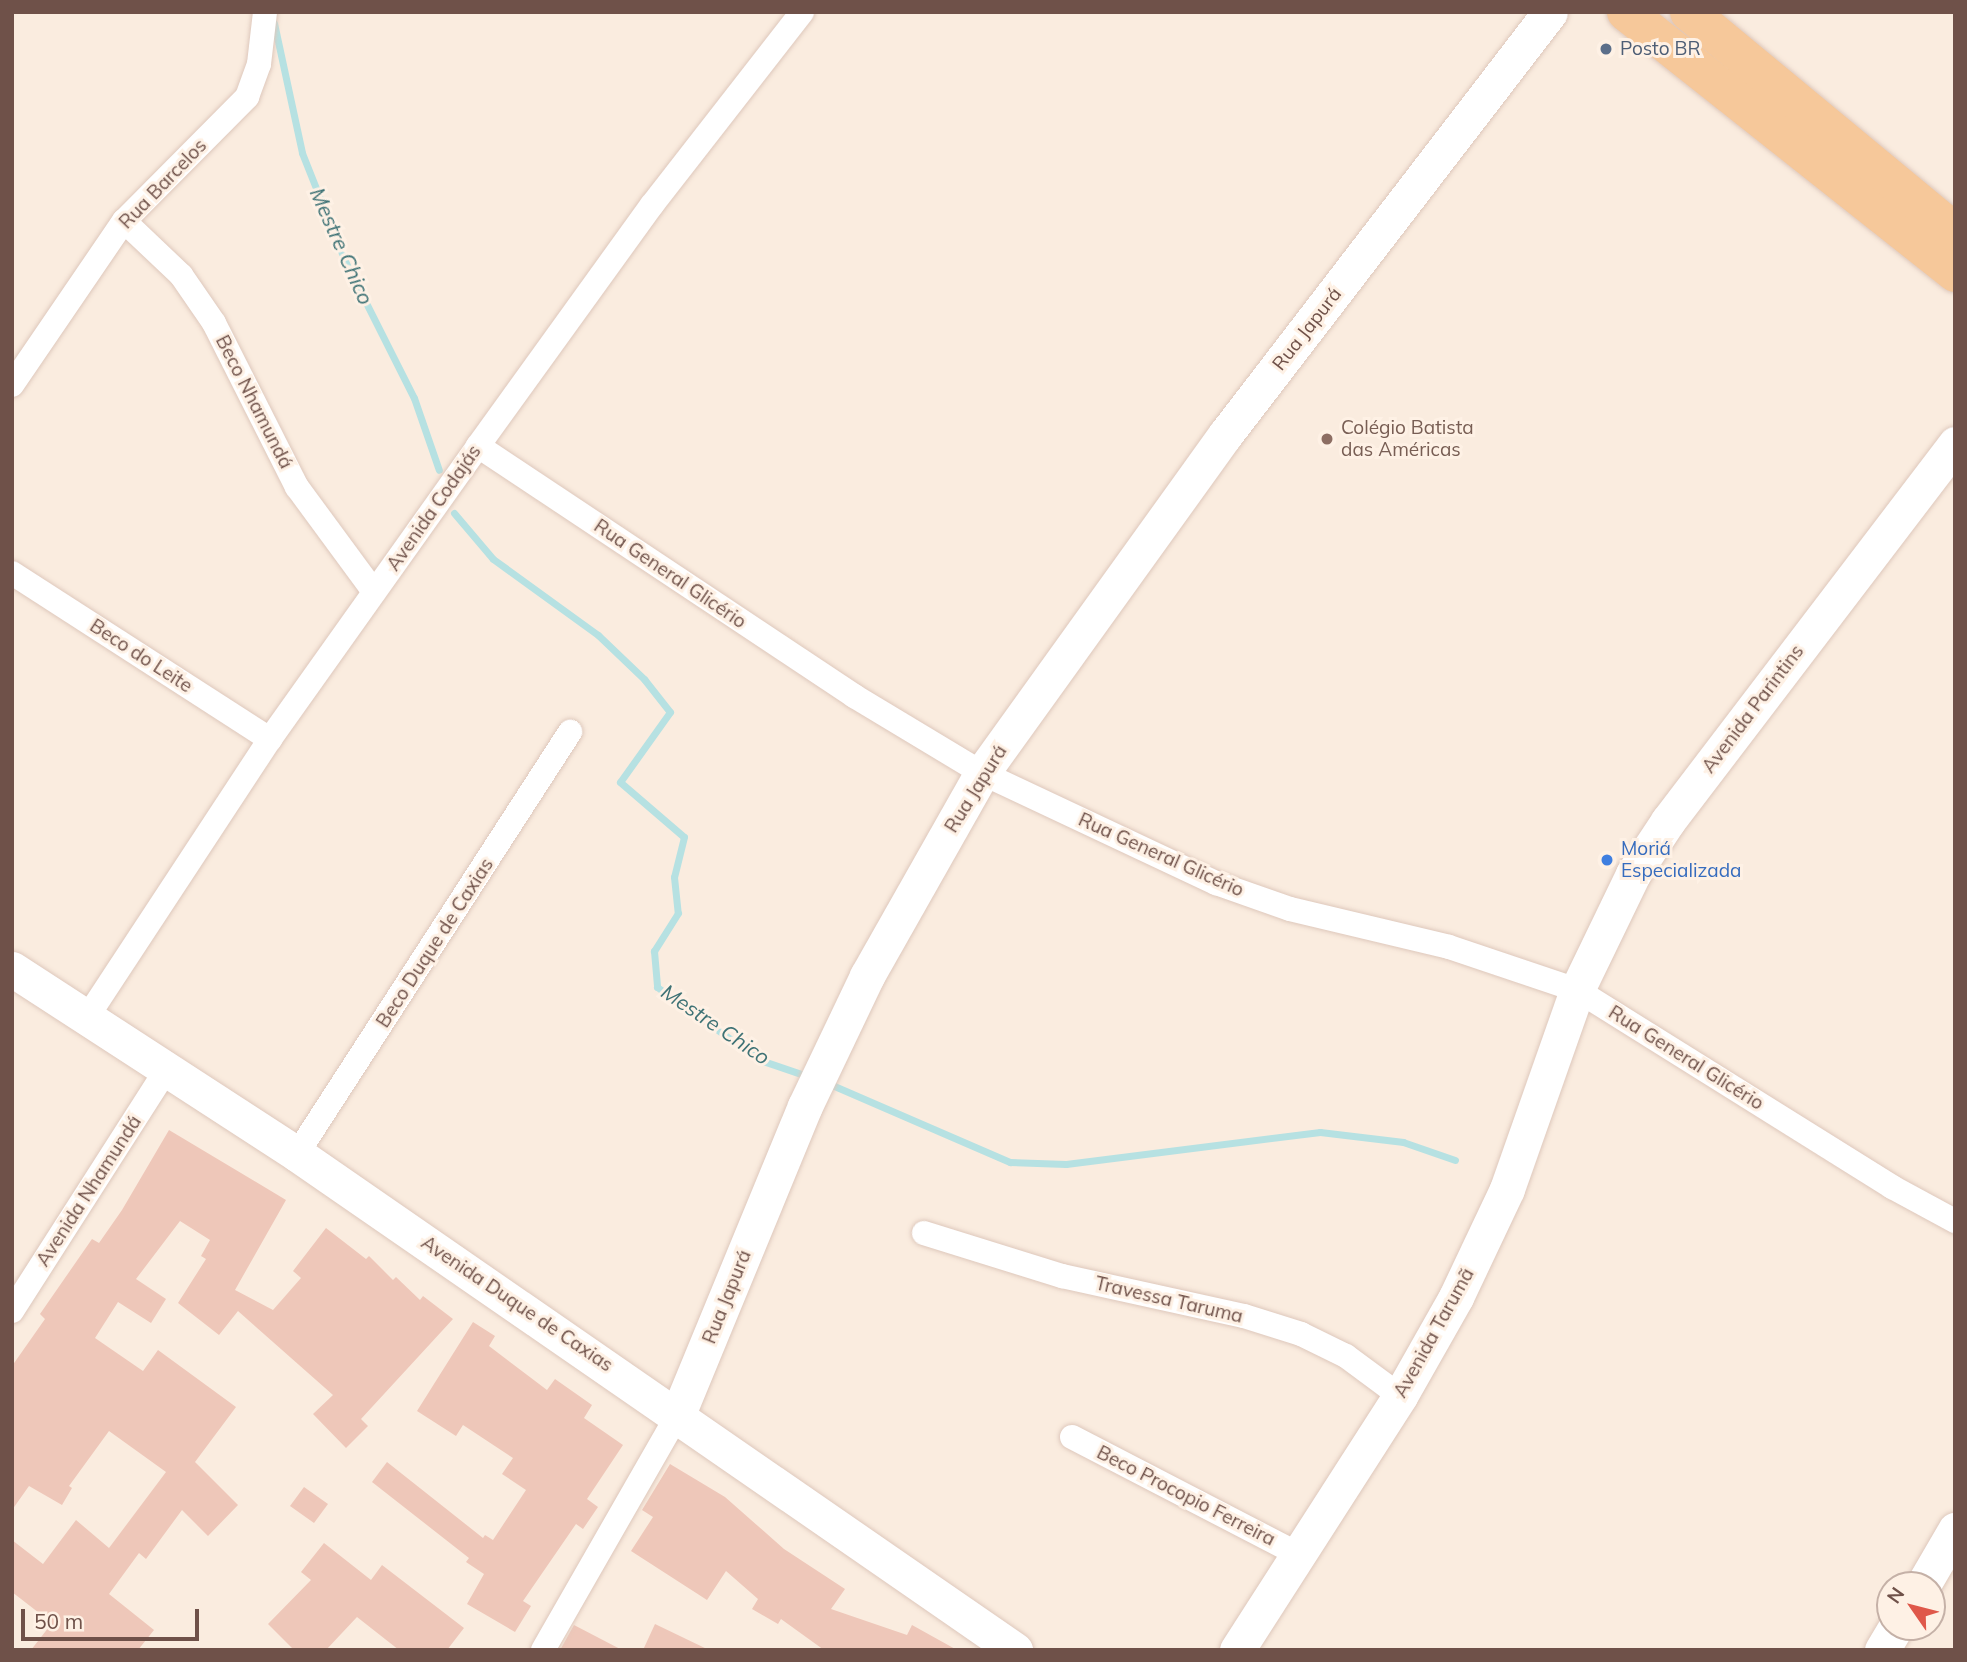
<!DOCTYPE html>
<html>
<head>
<meta charset="utf-8">
<style>
	body { margin:0 }
	#map { position:relative; width:1967px; height:1662px; overflow:hidden; background:#faecdf; font-family:Mulish,sans-serif }
	div>[style] { position:absolute }
	[style*='--x'] { left:calc(var(--x)*1px); top:calc(var(--y)*1px); width:calc(var(--w)*1px); rotate:calc(var(--a)*1deg) }
	.stream>* { height:7px; margin:-3.5px; padding:0 3.5px; transform-origin:3.5px; border-radius:3.5px; background:#b6e1e2 }
	.building>* { inset:0; background:#eec7b9 }
	.roads { filter:drop-shadow(0 0 2px #dec8bc) drop-shadow(0 0 2px #dec8bc) }
	.street>* { height:24px; margin:-12px; padding:0 12px; transform-origin:12px; border-radius:12px; background:#fff }
	.secondary>* { height:35px; margin:-17.5px; padding:0 17.5px; transform-origin:17.5px; border-radius:17.5px; background:#fff }
	.primary>* { height:38px; margin:-19px; padding:0 19px; transform-origin:19px; border-radius:19px; background:#f6c89a }
	.dots>* { width:19px; height:19px; translate:-50% -50%; box-sizing:border-box; border:4px solid #fef1e5; border-radius:50% }
	span { translate:-50% -50%; white-space:nowrap; text-align:center; line-height:1.15; -webkit-text-stroke:6px #fef1e5; paint-order:stroke }
	.service-label { font-size:19px; color:#4e5e75 }
	.left { translate:0 -50%; text-align:left }
	.street-label { font-size:19px; color:#6f5149 }
	.education-label { font-size:19px; color:#785e54 }
	.shop-label { font-size:19px; color:#366cbe }
	.water-label { font-size:21px; color:#3e7275; font-style:italic }
	.frame { position:absolute; inset:0; border:14px solid #6f5149; pointer-events:none }
	.north { position:absolute; left:1876px; top:1571px; width:70px; height:70px; box-sizing:border-box; background:#fef1e5; border:2px solid #c5b1a7; border-radius:50%; rotate:305deg; font-size:19px; font-weight:700; line-height:28px; text-align:center; color:#6f5149 }
	.north::after { content:''; display:block; margin:auto; width:24px; height:32px; background:#df584a; clip-path:polygon(50% 0,100% 100%,50% 72%,0 100%) }
	.scale { position:absolute; left:21px; top:1609px; width:178px; height:32px; box-sizing:border-box; border:4px solid #6f5149; border-top:0; padding-left:9px; font-size:21px; line-height:24px; white-space:nowrap; color:#6f5149; -webkit-text-stroke:5px #fef1e5; paint-order:stroke }
</style>
</head>
<body>
<div id="map">
	<div class="stream">
		<div style="--x:274;--y:23;--w:133;--a:77.8"></div>
		<div style="--x:302;--y:153;--w:116;--a:68.3"></div>
		<div style="--x:345;--y:261;--w:153;--a:63.3"></div>
		<div style="--x:414;--y:398;--w:76;--a:70.9"></div>
		<div style="--x:454;--y:513;--w:60;--a:49.7"></div>
		<div style="--x:493;--y:559;--w:130;--a:35.9"></div>
		<div style="--x:598;--y:635;--w:64;--a:43.7"></div>
		<div style="--x:644;--y:679;--w:42;--a:51.8"></div>
		<div style="--x:670;--y:712;--w:86;--a:125.5"></div>
		<div style="--x:620;--y:782;--w:84;--a:40.7"></div>
		<div style="--x:684;--y:837;--w:41;--a:104"></div>
		<div style="--x:674;--y:877;--w:36;--a:84"></div>
		<div style="--x:678;--y:913;--w:45;--a:122.3"></div>
		<div style="--x:654;--y:951;--w:36;--a:85"></div>
		<div style="--x:657;--y:987;--w:126;--a:35.3"></div>
		<div style="--x:760;--y:1060;--w:50;--a:18.8"></div>
		<div style="--x:825;--y:1082;--w:202;--a:23.4"></div>
		<div style="--x:1010;--y:1162;--w:56;--a:2"></div>
		<div style="--x:1066;--y:1164;--w:256;--a:-7.2"></div>
		<div style="--x:1320;--y:1132;--w:84;--a:6.9"></div>
		<div style="--x:1403;--y:1142;--w:55;--a:19.1"></div>
	</div>
	<div class="building">
		<div style="clip-path:polygon(169px 1130px,286px 1200px,235px 1290px,273px 1310px,301px 1278px,293px 1271px,326px 1228px,366px 1259px,369px 1256px,393px 1280px,396px 1277px,420px 1300px,423px 1296px,453px 1319px,361px 1419px,368px 1426px,346px 1448px,313px 1414px,333px 1395px,238px 1311px,219px 1335px,178px 1303px,206px 1259px,201px 1256px,210px 1240px,180px 1221px,136px 1279px,166px 1299px,151px 1323px,118px 1302px,95px 1338px,143px 1371px,158px 1350px,236px 1407px,195px 1462px,238px 1505px,208px 1536px,182px 1510px,146px 1559px,139px 1553px,109px 1594px,154px 1630px,138px 1650px,31px 1650px,52px 1623px,12px 1592px,12px 1540px,43px 1564px,76px 1520px,109px 1548px,166px 1472px,109px 1431px,69px 1486px,72px 1488px,62px 1505px,29px 1486px,12px 1510px,12px 1366px,45px 1319px,40px 1314px,92px 1239px,99px 1243px,122px 1210px)"></div>
		<div style="clip-path:polygon(473px 1322px,495px 1336px,489px 1346px,547px 1390px,555px 1379px,592px 1405px,584px 1418px,623px 1445px,587px 1499px,598px 1507px,583px 1529px,576px 1524px,523px 1601px,531px 1606px,515px 1632px,467px 1604px,484px 1574px,466px 1562px,469px 1558px,372px 1482px,387px 1462px,483px 1538px,485px 1535px,493px 1540px,526px 1490px,502px 1474px,513px 1458px,463px 1425px,456px 1436px,417px 1411px)"></div>
		<div style="clip-path:polygon(670px 1464px,725px 1497px,784px 1549px,845px 1589px,831px 1609px,907px 1635px,912px 1625px,957px 1650px,824px 1650px,781px 1619px,778px 1624px,752px 1609px,758px 1599px,726px 1571px,707px 1600px,631px 1551px,653px 1517px,642px 1510px)"></div>
		<div style="clip-path:polygon(304px 1487px,328px 1504px,314px 1523px,290px 1506px)"></div>
		<div style="clip-path:polygon(324px 1543px,371px 1580px,382px 1565px,464px 1628px,447px 1650px,399px 1650px,357px 1617px,326px 1650px,294px 1650px,268px 1624px,311px 1580px,301px 1572px)"></div>
		<div style="clip-path:polygon(655px 1624px,709px 1650px,643px 1650px)"></div>
		<div style="clip-path:polygon(574px 1625px,622px 1650px,560px 1650px)"></div>
	</div>
	<div class="roads">
		<div class="street">
			<div style="--x:124;--y:221;--w:79;--a:43.5"></div>
			<div style="--x:181;--y:275;--w:58;--a:55.5"></div>
			<div style="--x:214;--y:323;--w:184;--a:63.2"></div>
			<div style="--x:297;--y:487;--w:130;--a:53.7"></div>
			<div style="--x:12;--y:385;--w:199;--a:-55.7"></div>
			<div style="--x:124;--y:221;--w:175;--a:-45.2"></div>
			<div style="--x:247;--y:97;--w:35;--a:-70"></div>
			<div style="--x:259;--y:64;--w:52;--a:-83.4"></div>
			<div style="--x:478;--y:446;--w:452;--a:33.6"></div>
			<div style="--x:854;--y:696;--w:149;--a:31"></div>
			<div style="--x:982;--y:773;--w:259;--a:25.2"></div>
			<div style="--x:1216;--y:883;--w:78;--a:19.4"></div>
			<div style="--x:1290;--y:909;--w:163;--a:13.4"></div>
			<div style="--x:1449;--y:947;--w:135;--a:18.6"></div>
			<div style="--x:1577;--y:990;--w:372;--a:32"></div>
			<div style="--x:1892;--y:1187;--w:72;--a:28.4"></div>
			<div style="--x:12;--y:573;--w:307;--a:32.8"></div>
			<div style="--x:86;--y:1019;--w:335;--a:-56.7"></div>
			<div style="--x:270;--y:739;--w:359;--a:-54.6"></div>
			<div style="--x:478;--y:446;--w:297;--a:-54.2"></div>
			<div style="--x:652;--y:205;--w:244;--a:-52.1"></div>
			<div style="--x:297;--y:1154;--w:503;--a:-57.1"></div>
			<div style="--x:924;--y:1233;--w:145;--a:17.3"></div>
			<div style="--x:1062;--y:1276;--w:186;--a:12.4"></div>
			<div style="--x:1244;--y:1316;--w:60;--a:17.5"></div>
			<div style="--x:1301;--y:1334;--w:50;--a:26.1"></div>
			<div style="--x:1346;--y:1356;--w:67;--a:36.5"></div>
			<div style="--x:12;--y:1311;--w:284;--a:-57.4"></div>
			<div style="--x:1072;--y:1437;--w:257;--a:27.4"></div>
			<div style="--x:543;--y:1650;--w:272;--a:-60.2"></div>
		</div>
		<div class="secondary">
			<div style="--x:12;--y:969;--w:340;--a:33"></div>
			<div style="--x:297;--y:1154;--w:873;--a:34.64"></div>
			<div style="--x:678;--y:1414;--w:333;--a:-67.6"></div>
			<div style="--x:805;--y:1106;--w:144;--a:-64.5"></div>
			<div style="--x:867;--y:976;--w:233;--a:-60.5"></div>
			<div style="--x:982;--y:773;--w:416;--a:-54.3"></div>
			<div style="--x:1225;--y:435;--w:533;--a:-52.46"></div>
			<div style="--x:1923;--y:1585;--w:64;--a:-59.8"></div>
			<div style="--x:1237;--y:1650;--w:302;--a:-57.3"></div>
			<div style="--x:1400;--y:1396;--w:114;--a:-60.5"></div>
			<div style="--x:1456;--y:1297;--w:119;--a:-64.7"></div>
			<div style="--x:1507;--y:1189;--w:211;--a:-70.6"></div>
			<div style="--x:1577;--y:990;--w:129;--a:-64.2"></div>
			<div style="--x:1633;--y:874;--w:64;--a:-56.6"></div>
			<div style="--x:1668;--y:821;--w:474;--a:-52.7"></div>
			<div style="--x:1882;--y:1650;--w:27;--a:-59"></div>
		</div>
		<div class="primary">
			<div style="--x:1626;--y:12;--w:420;--a:38.4"></div>
			<div style="--x:1689;--y:12;--w:345;--a:39.6"></div>
		</div>
	</div>
	<div class="dots">
		<div style="left:1606px;top:49px;background:#5c6f8a"></div>
		<div style="left:1327px;top:439px;background:#8d6e63"></div>
		<div style="left:1607px;top:860px;background:#3f7fe0"></div>
	</div>
	<div class="service-label">
		<span class="left" style="left:1620px;top:49px">Posto BR</span>
	</div>
	<div class="street-label">
		<span style="left:163px;top:184px;rotate:-46deg">Rua Barcelos</span>
		<span style="left:1307px;top:329px;rotate:-52deg">Rua Japurá</span>
		<span style="left:254px;top:402px;rotate:63deg">Beco Nhamundá</span>
		<span style="left:434px;top:508px;rotate:-55deg">Avenida Codajás</span>
		<span style="left:670px;top:574px;rotate:34deg">Rua General Glicério</span>
		<span style="left:141px;top:656px;rotate:33deg">Beco do Leite</span>
		<span style="left:1753px;top:709px;rotate:-53deg">Avenida Parintins</span>
		<span style="left:976px;top:789px;rotate:-58deg">Rua Japurá</span>
		<span style="left:1161px;top:855px;rotate:24deg">Rua General Glicério</span>
		<span style="left:435px;top:943px;rotate:-57deg">Beco Duque de Caxias</span>
		<span style="left:1686px;top:1058px;rotate:32deg">Rua General Glicério</span>
		<span style="left:89px;top:1191px;rotate:-57deg">Avenida Nhamundá</span>
		<span style="left:727px;top:1297px;rotate:-68deg">Rua Japurá</span>
		<span style="left:1169px;top:1300px;rotate:13deg">Travessa Taruma</span>
		<span style="left:517px;top:1304px;rotate:34deg">Avenida Duque de Caxias</span>
		<span style="left:1434px;top:1333px;rotate:-61deg">Avenida Tarumã</span>
		<span style="left:1186px;top:1496px;rotate:27deg">Beco Procopio Ferreira</span>
	</div>
	<div class="education-label">
		<span class="left" style="left:1341px;top:439px">Colégio Batista<br>das Américas</span>
	</div>
	<div class="shop-label">
		<span class="left" style="left:1621px;top:860px">Moriá<br>Especializada</span>
	</div>
	<div class="water-label">
		<span style="left:342px;top:246px;rotate:66deg">Mestre Chico</span>
		<span style="left:716px;top:1024px;rotate:34deg">Mestre Chico</span>
	</div>
	<div class="frame"></div>
	<div class="north">N</div>
	<div class="scale">50 m</div>
</div>
</body>
</html>
